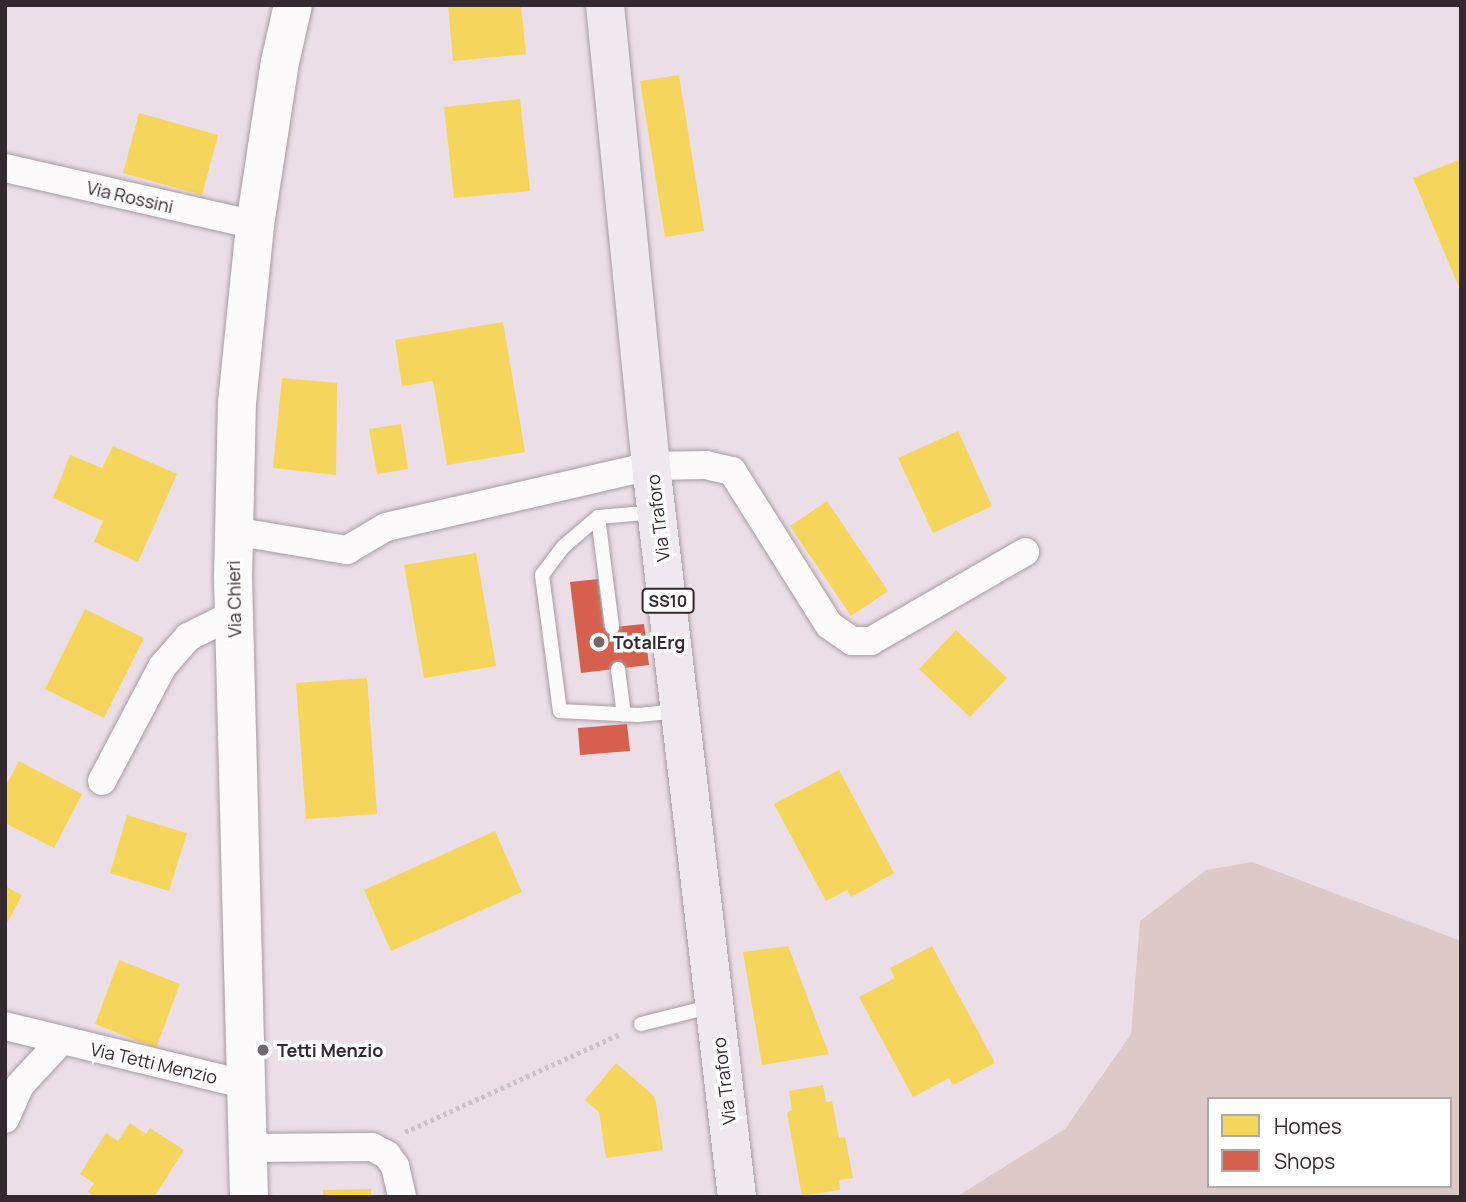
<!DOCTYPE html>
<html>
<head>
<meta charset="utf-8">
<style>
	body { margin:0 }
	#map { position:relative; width:1466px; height:1202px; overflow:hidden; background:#ecdee6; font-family:Manrope,sans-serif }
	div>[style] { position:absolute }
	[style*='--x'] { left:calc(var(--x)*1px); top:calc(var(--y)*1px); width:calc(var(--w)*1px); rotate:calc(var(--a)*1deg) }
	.green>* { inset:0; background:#dec9c9 }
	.homes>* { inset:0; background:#f6d55c }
	.shops>* { inset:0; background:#d6604d }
	.path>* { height:4.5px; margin-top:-2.25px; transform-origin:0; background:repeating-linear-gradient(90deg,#c7c3c6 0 3.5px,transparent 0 7px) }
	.roads { filter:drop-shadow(0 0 2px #a79ca2) drop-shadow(0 0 2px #a79ca2) }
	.service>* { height:14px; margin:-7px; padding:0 7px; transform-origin:7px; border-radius:7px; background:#fcfafb }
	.minor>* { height:28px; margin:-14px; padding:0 14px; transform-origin:14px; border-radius:14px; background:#fcfafb }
	.secondary>* { height:38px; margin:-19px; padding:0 19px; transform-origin:19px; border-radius:19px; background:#fcfafb }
	.primary>* { height:38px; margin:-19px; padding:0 19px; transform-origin:19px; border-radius:19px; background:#efe9ef }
	.dots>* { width:19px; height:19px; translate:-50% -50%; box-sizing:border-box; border:4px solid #fff; border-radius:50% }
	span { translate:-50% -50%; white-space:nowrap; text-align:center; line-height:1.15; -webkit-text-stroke:7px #fff; paint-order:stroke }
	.shield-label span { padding:2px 5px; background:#fff; border:2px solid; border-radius:5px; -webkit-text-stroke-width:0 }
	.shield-label { font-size:16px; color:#33292f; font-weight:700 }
	.street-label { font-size:18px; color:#33292f }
	.poi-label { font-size:18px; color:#33292f; font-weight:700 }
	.left { translate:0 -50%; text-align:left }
	.frame { position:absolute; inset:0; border:7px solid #33292f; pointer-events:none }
	.legend { position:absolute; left:1207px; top:1097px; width:245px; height:91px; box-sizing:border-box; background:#fff; border:2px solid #ada9ac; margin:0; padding:9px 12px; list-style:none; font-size:21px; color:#33292f }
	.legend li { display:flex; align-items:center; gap:14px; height:35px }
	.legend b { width:35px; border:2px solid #ada9ac }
</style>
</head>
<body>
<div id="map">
	<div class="green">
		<div style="clip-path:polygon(evenodd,1252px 862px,1461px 941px,1461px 1197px,956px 1197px,1065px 1129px,1131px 1034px,1140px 921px,1206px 870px,1252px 862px,1209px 1099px,1450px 1099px,1450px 1186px,1209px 1186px,1209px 1099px)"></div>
	</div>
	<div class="homes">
		<div style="clip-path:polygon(448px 5px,521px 5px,526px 54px,453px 61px)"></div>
		<div style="clip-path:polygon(679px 75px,704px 231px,665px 237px,640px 81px)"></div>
		<div style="clip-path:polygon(520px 99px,530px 191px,454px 198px,444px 107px)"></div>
		<div style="clip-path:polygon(139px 113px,218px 135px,202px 195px,123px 173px)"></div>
		<div style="clip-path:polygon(1461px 159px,1461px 292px,1413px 178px)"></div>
		<div style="clip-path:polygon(503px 322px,525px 452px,447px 465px,433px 381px,402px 386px,395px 340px)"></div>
		<div style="clip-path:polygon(282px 378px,337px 383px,336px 475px,273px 468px)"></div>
		<div style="clip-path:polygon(401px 424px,408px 469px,377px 474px,369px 429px)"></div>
		<div style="clip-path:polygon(958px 431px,992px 506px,933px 533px,898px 458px)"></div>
		<div style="clip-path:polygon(113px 446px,177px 474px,138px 562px,94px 542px,103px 521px,53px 498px,70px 455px,102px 468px)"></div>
		<div style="clip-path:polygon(827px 501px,888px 591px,851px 616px,790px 526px)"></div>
		<div style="clip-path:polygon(476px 553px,496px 666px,424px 678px,404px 565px)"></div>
		<div style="clip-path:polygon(85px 609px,144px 638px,104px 718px,45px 689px)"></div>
		<div style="clip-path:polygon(956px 630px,1007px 678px,970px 717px,919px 669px)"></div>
		<div style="clip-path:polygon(367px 678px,377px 814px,306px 819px,296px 683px)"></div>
		<div style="clip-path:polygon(19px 761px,82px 794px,54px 848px,5px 823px,5px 787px)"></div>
		<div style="clip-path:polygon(839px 770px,894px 873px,851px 897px,847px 890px,826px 901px,774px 804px)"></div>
		<div style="clip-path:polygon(127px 815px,187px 833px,169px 891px,110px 873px)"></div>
		<div style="clip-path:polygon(495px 831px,522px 892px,391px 951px,364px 890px)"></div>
		<div style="clip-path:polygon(5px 886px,22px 895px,5px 927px)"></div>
		<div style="clip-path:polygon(788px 946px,829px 1054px,762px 1065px,743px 952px)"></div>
		<div style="clip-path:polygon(932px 946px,995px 1063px,953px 1085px,949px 1078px,913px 1097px,859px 997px,895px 978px,890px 968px)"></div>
		<div style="clip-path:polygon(119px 960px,180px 984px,156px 1048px,95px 1024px)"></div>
		<div style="clip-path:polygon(616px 1063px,655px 1097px,663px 1150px,606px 1158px,599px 1112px,585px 1100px)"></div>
		<div style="clip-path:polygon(823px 1085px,826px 1102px,832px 1101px,839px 1138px,845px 1137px,853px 1178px,839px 1180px,840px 1190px,802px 1196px,787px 1113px,792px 1110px,789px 1091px)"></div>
		<div style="clip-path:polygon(130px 1123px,146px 1134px,150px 1128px,184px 1150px,154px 1197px,95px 1197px,88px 1192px,94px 1183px,80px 1174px,106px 1133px,118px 1141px)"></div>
		<div style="clip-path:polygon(371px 1189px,371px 1197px,323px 1197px,323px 1190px)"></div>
	</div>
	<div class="shops">
		<div style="clip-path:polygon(598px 579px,604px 628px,644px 624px,649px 665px,581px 673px,570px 582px)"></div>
		<div style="clip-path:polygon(627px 724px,630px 751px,580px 755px,578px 728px)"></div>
	</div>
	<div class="path">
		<div style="--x:405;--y:1132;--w:236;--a:-24.5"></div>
	</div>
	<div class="roads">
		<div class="service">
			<div style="--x:656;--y:512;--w:58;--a:175.1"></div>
			<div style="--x:598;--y:517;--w:46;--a:139.4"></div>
			<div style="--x:563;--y:547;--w:35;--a:127"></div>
			<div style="--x:542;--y:575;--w:137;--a:82.5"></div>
			<div style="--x:560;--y:711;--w:78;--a:2.9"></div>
			<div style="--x:638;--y:715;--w:42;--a:-5.4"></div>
			<div style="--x:598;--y:517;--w:111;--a:82.7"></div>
			<div style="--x:618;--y:669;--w:46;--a:82.6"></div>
			<div style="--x:641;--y:1024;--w:74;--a:-14"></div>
		</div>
		<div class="minor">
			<div style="--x:5;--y:168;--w:256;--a:12.8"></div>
			<div style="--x:233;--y:531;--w:116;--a:9.5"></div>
			<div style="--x:347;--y:550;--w:45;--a:-30.5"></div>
			<div style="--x:386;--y:527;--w:272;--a:-13"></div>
			<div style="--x:651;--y:466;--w:55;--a:-1"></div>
			<div style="--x:706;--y:465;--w:27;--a:13"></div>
			<div style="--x:732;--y:471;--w:182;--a:57.8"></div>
			<div style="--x:829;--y:625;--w:28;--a:35"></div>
			<div style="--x:852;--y:641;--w:19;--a:0"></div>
			<div style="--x:871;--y:641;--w:178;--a:-30"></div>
			<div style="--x:102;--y:781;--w:129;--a:-62.2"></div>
			<div style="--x:162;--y:667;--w:40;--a:-49"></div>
			<div style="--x:188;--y:637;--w:51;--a:-26.6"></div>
			<div style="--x:5;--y:1026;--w:249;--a:13.7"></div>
			<div style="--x:5;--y:1119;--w:37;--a:-66"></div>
			<div style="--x:20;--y:1085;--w:60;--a:-47"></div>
			<div style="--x:248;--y:1148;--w:124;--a:-0.5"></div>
			<div style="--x:372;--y:1147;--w:17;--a:28"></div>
			<div style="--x:387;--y:1155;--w:14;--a:54"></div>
			<div style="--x:395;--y:1166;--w:32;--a:77"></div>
		</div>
		<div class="secondary">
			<div style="--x:249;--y:1197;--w:619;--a:-91.48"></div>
			<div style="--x:233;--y:578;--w:175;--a:-88.7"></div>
			<div style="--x:237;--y:403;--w:179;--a:-84.2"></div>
			<div style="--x:255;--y:225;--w:165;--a:-81.3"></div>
			<div style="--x:280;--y:62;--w:58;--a:-77.2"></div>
		</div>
		<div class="primary">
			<div style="--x:605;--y:5;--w:463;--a:84.3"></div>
			<div style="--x:651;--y:466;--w:736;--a:83.29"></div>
		</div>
	</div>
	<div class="dots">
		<div style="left:599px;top:642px;background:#74686f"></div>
		<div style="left:263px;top:1050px;background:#74686f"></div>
	</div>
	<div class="shield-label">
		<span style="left:668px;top:601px">SS10</span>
	</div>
	<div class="street-label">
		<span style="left:130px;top:197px;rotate:13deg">Via Rossini</span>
		<span style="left:658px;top:518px;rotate:-97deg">Via Traforo</span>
		<span style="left:234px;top:599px;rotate:-91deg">Via Chieri</span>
		<span style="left:154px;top:1063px;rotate:13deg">Via Tetti Menzio</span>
		<span style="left:724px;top:1081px;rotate:-97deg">Via Traforo</span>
	</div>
	<div class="poi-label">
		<span class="left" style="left:613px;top:642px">TotalErg</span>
		<span class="left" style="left:277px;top:1050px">Tetti Menzio</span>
	</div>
	<div class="frame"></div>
	<ul class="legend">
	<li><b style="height:19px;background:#f6d55c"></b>Homes</li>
	<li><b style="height:19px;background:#d6604d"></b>Shops</li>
	</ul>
</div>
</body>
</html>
